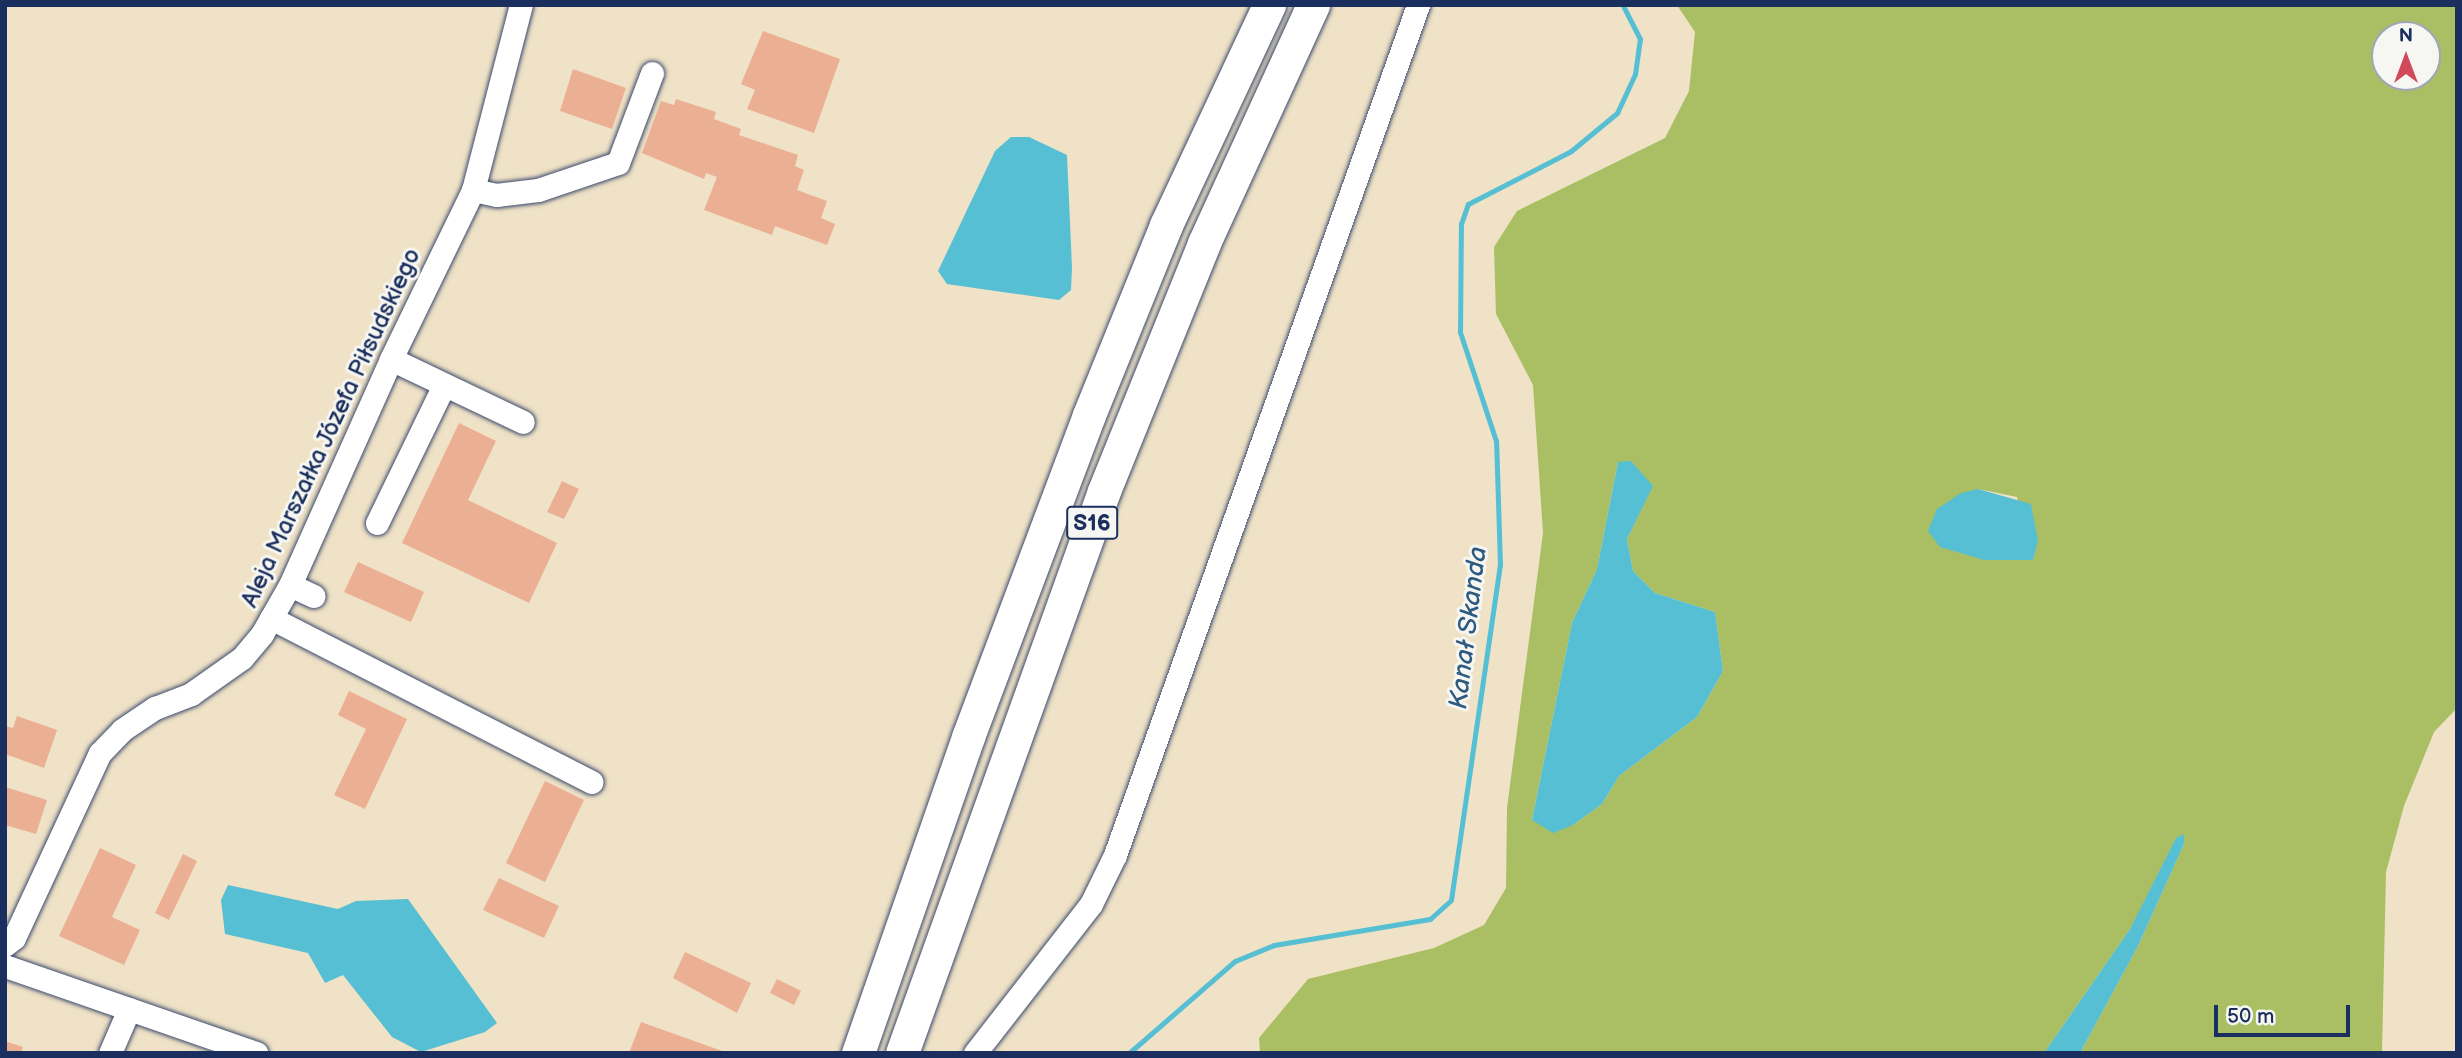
<!DOCTYPE html>
<html>
<head>
<meta charset="utf-8">
<style>
	body { margin:0 }
	#map { position:relative; width:2462px; height:1058px; overflow:hidden; background:#efe2c6; font-family:"Balsamiq Sans",sans-serif }
	div>[style] { position:absolute }
	[style*='--x'] { left:calc(var(--x)*1px); top:calc(var(--y)*1px); width:calc(var(--w)*1px); rotate:calc(var(--a)*1deg) }
	.green>* { inset:0; background:#aabf63 }
	.water>* { inset:0; background:#56bfd3 }
	.stream>* { height:5px; margin:-2.5px; padding:0 2.5px; transform-origin:2.5px; border-radius:2.5px; background:#56bfd3 }
	.building>* { inset:0; background:#ebb094 }
	.roads { filter:drop-shadow(0 0 2px #3b4a6e) drop-shadow(0 0 2px #3b4a6e) }
	.minor>* { height:23px; margin:-11.5px; padding:0 11.5px; transform-origin:11.5px; border-radius:11.5px; background:#fff }
	.highway>* { height:33px; margin:-16.5px; padding:0 16.5px; transform-origin:16.5px; border-radius:16.5px; background:#fff }
	span { translate:-50% -50%; white-space:nowrap; text-align:center; line-height:1.15; -webkit-text-stroke:6px #f6f6f2; paint-order:stroke }
	.shield-label span { padding:2px 5px; background:#f6f6f2; border:2px solid; border-radius:5px; -webkit-text-stroke-width:0 }
	.shield-label { font-size:23px; color:#1b2f5e; font-weight:700 }
	.street-label { font-size:24px; color:#1b2f5e }
	.water-label { font-size:26px; color:#2d5a81; font-style:italic }
	.frame { position:absolute; inset:0; border:7px solid #1b2f5e; pointer-events:none }
	.north { position:absolute; left:2371px; top:21px; width:70px; height:70px; box-sizing:border-box; background:#f6f6f2; border:2px solid #9ea6b7; border-radius:50%; rotate:0deg; font-size:19px; font-weight:700; line-height:28px; text-align:center; color:#1b2f5e }
	.north::after { content:''; display:block; margin:auto; width:24px; height:32px; background:#d1495b; clip-path:polygon(50% 0,100% 100%,50% 72%,0 100%) }
	.scale { position:absolute; left:2214px; top:1005px; width:136px; height:32px; box-sizing:border-box; border:4px solid #1b2f5e; border-top:0; padding-left:9px; font-size:21px; line-height:24px; white-space:nowrap; color:#1b2f5e; -webkit-text-stroke:5px #f6f6f2; paint-order:stroke }
</style>
</head>
<body>
<div id="map">
	<div class="green">
		<div style="clip-path:polygon(evenodd,1677px 5px,2457px 5px,2457px 708px,2434px 732px,2404px 806px,2386px 872px,2382px 1053px,2080px 1053px,2138px 946px,2184px 844px,2184px 835px,2130px 929px,2044px 1053px,1260px 1053px,1259px 1038px,1308px 979px,1434px 948px,1484px 925px,1506px 888px,1507px 808px,1543px 533px,1533px 385px,1496px 314px,1494px 247px,1517px 211px,1665px 138px,1689px 91px,1695px 32px,1677px 5px,2385px 35px,2427px 35px,2427px 77px,2385px 77px,2385px 35px,1677px 5px,1618px 462px,1652px 486px,1627px 539px,1633px 571px,1655px 593px,1715px 612px,1723px 671px,1697px 717px,1619px 776px,1602px 804px,1573px 825px,1532px 820px,1572px 623px,1597px 569px,1618px 462px,1677px 5px,1978px 489px,2017px 497px,2033px 560px,1978px 489px)"></div>
	</div>
	<div class="water">
		<div style="clip-path:polygon(1011px 137px,1029px 137px,1067px 155px,1072px 268px,1071px 290px,1059px 300px,947px 284px,938px 271px,995px 151px)"></div>
		<div style="clip-path:polygon(1631px 461px,1653px 486px,1627px 539px,1633px 571px,1655px 593px,1715px 612px,1723px 671px,1697px 717px,1619px 776px,1602px 804px,1573px 825px,1553px 833px,1532px 820px,1572px 623px,1597px 569px,1618px 462px)"></div>
		<div style="clip-path:polygon(1978px 489px,2031px 504px,2038px 541px,2033px 560px,1984px 560px,1940px 547px,1928px 531px,1937px 509px,1961px 493px)"></div>
		<div style="clip-path:polygon(2184px 834px,2184px 844px,2138px 946px,2080px 1053px,2044px 1053px,2130px 929px,2176px 838px)"></div>
		<div style="clip-path:polygon(228px 885px,338px 909px,356px 901px,408px 899px,497px 1023px,485px 1032px,421px 1052px,392px 1037px,343px 975px,325px 983px,308px 953px,225px 934px,221px 900px)"></div>
	</div>
	<div class="stream">
		<div style="--x:1129;--y:1053;--w:140;--a:-41"></div>
		<div style="--x:1235;--y:961;--w:42;--a:-22.3"></div>
		<div style="--x:1274;--y:945;--w:158;--a:-9.5"></div>
		<div style="--x:1430;--y:919;--w:28;--a:-42"></div>
		<div style="--x:1451;--y:900;--w:339;--a:-81.7"></div>
		<div style="--x:1500;--y:565;--w:124;--a:-91.8"></div>
		<div style="--x:1496;--y:441;--w:115;--a:-108.3"></div>
		<div style="--x:1460;--y:332;--w:108;--a:-89.5"></div>
		<div style="--x:1461;--y:224;--w:21;--a:-71"></div>
		<div style="--x:1468;--y:204;--w:116;--a:-27.2"></div>
		<div style="--x:1571;--y:151;--w:60;--a:-39.6"></div>
		<div style="--x:1617;--y:113;--w:43;--a:-65.2"></div>
		<div style="--x:1635;--y:74;--w:35;--a:-82"></div>
		<div style="--x:1640;--y:39;--w:38;--a:-117"></div>
	</div>
	<div class="building">
		<div style="clip-path:polygon(763px 31px,840px 59px,814px 133px,747px 109px,755px 90px,741px 84px)"></div>
		<div style="clip-path:polygon(573px 69px,626px 88px,612px 129px,560px 111px)"></div>
		<div style="clip-path:polygon(676px 99px,716px 112px,714px 119px,741px 129px,739px 135px,798px 155px,795px 166px,804px 170px,797px 190px,827px 201px,821px 218px,835px 224px,827px 245px,775px 226px,772px 235px,704px 210px,717px 177px,706px 173px,704px 179px,642px 153px,661px 101px,674px 105px)"></div>
		<div style="clip-path:polygon(459px 423px,496px 441px,468px 500px,557px 543px,529px 603px,402px 543px)"></div>
		<div style="clip-path:polygon(562px 481px,579px 489px,564px 519px,547px 512px)"></div>
		<div style="clip-path:polygon(358px 562px,424px 592px,411px 622px,344px 592px)"></div>
		<div style="clip-path:polygon(349px 691px,407px 719px,365px 809px,334px 795px,366px 729px,338px 715px)"></div>
		<div style="clip-path:polygon(17px 716px,57px 730px,44px 768px,5px 754px,5px 726px,13px 728px)"></div>
		<div style="clip-path:polygon(545px 781px,584px 800px,545px 882px,506px 863px)"></div>
		<div style="clip-path:polygon(5px 787px,47px 800px,36px 834px,5px 825px)"></div>
		<div style="clip-path:polygon(100px 848px,136px 865px,112px 917px,140px 930px,124px 965px,59px 936px)"></div>
		<div style="clip-path:polygon(183px 854px,197px 861px,169px 920px,155px 913px)"></div>
		<div style="clip-path:polygon(499px 878px,559px 906px,544px 938px,483px 910px)"></div>
		<div style="clip-path:polygon(685px 952px,751px 983px,737px 1013px,673px 978px)"></div>
		<div style="clip-path:polygon(777px 979px,801px 991px,794px 1005px,770px 993px)"></div>
		<div style="clip-path:polygon(641px 1022px,725px 1052px,724px 1053px,629px 1053px)"></div>
		<div style="clip-path:polygon(5px 1041px,23px 1047px,21px 1053px,5px 1053px)"></div>
	</div>
	<div class="roads">
		<div class="minor">
			<div style="--x:473;--y:190;--w:24;--a:12"></div>
			<div style="--x:496;--y:195;--w:42;--a:-6.8"></div>
			<div style="--x:538;--y:190;--w:84;--a:-18.6"></div>
			<div style="--x:618;--y:163;--w:96;--a:-69.3"></div>
			<div style="--x:391;--y:359;--w:146;--a:25.5"></div>
			<div style="--x:377;--y:523;--w:153;--a:-64.1"></div>
			<div style="--x:290;--y:585;--w:26;--a:25"></div>
			<div style="--x:271;--y:618;--w:360;--a:27.1"></div>
			<div style="--x:5;--y:945;--w:11;--a:-38"></div>
			<div style="--x:14;--y:938;--w:204;--a:-65.1"></div>
			<div style="--x:100;--y:753;--w:32;--a:-46"></div>
			<div style="--x:122;--y:730;--w:40;--a:-34"></div>
			<div style="--x:155;--y:708;--w:39;--a:-21"></div>
			<div style="--x:191;--y:694;--w:62;--a:-35.2"></div>
			<div style="--x:242;--y:658;--w:31;--a:-50"></div>
			<div style="--x:262;--y:634;--w:56;--a:-60.3"></div>
			<div style="--x:290;--y:585;--w:248;--a:-65.9"></div>
			<div style="--x:391;--y:359;--w:188;--a:-64.1"></div>
			<div style="--x:473;--y:190;--w:191;--a:-75.5"></div>
			<div style="--x:5;--y:966;--w:266;--a:19.1"></div>
			<div style="--x:110;--y:1053;--w:48;--a:-66.6"></div>
			<div style="--x:975;--y:1053;--w:189;--a:-52.1"></div>
			<div style="--x:1091;--y:904;--w:55;--a:-63.9"></div>
			<div style="--x:1115;--y:855;--w:902;--a:-70.38"></div>
		</div>
		<div class="highway">
			<div style="--x:858;--y:1053;--w:335;--a:-70.8"></div>
			<div style="--x:968;--y:737;--w:344;--a:-69.4"></div>
			<div style="--x:1089;--y:415;--w:205;--a:-67.9"></div>
			<div style="--x:1166;--y:225;--w:243;--a:-64.9"></div>
			<div style="--x:902;--y:1053;--w:597;--a:-70.23"></div>
			<div style="--x:1104;--y:491;--w:267;--a:-68"></div>
			<div style="--x:1204;--y:243;--w:262;--a:-65.4"></div>
		</div>
	</div>
	<div class="shield-label">
		<span style="left:1092px;top:523px">S16</span>
	</div>
	<div class="street-label">
		<span style="left:331px;top:428px;rotate:-65deg">Aleja Marszałka Józefa Piłsudskiego</span>
	</div>
	<div class="water-label">
		<span style="left:1469px;top:628px;rotate:-83deg">Kanał Skanda</span>
	</div>
	<div class="frame"></div>
	<div class="north">N</div>
	<div class="scale">50 m</div>
</div>
</body>
</html>
